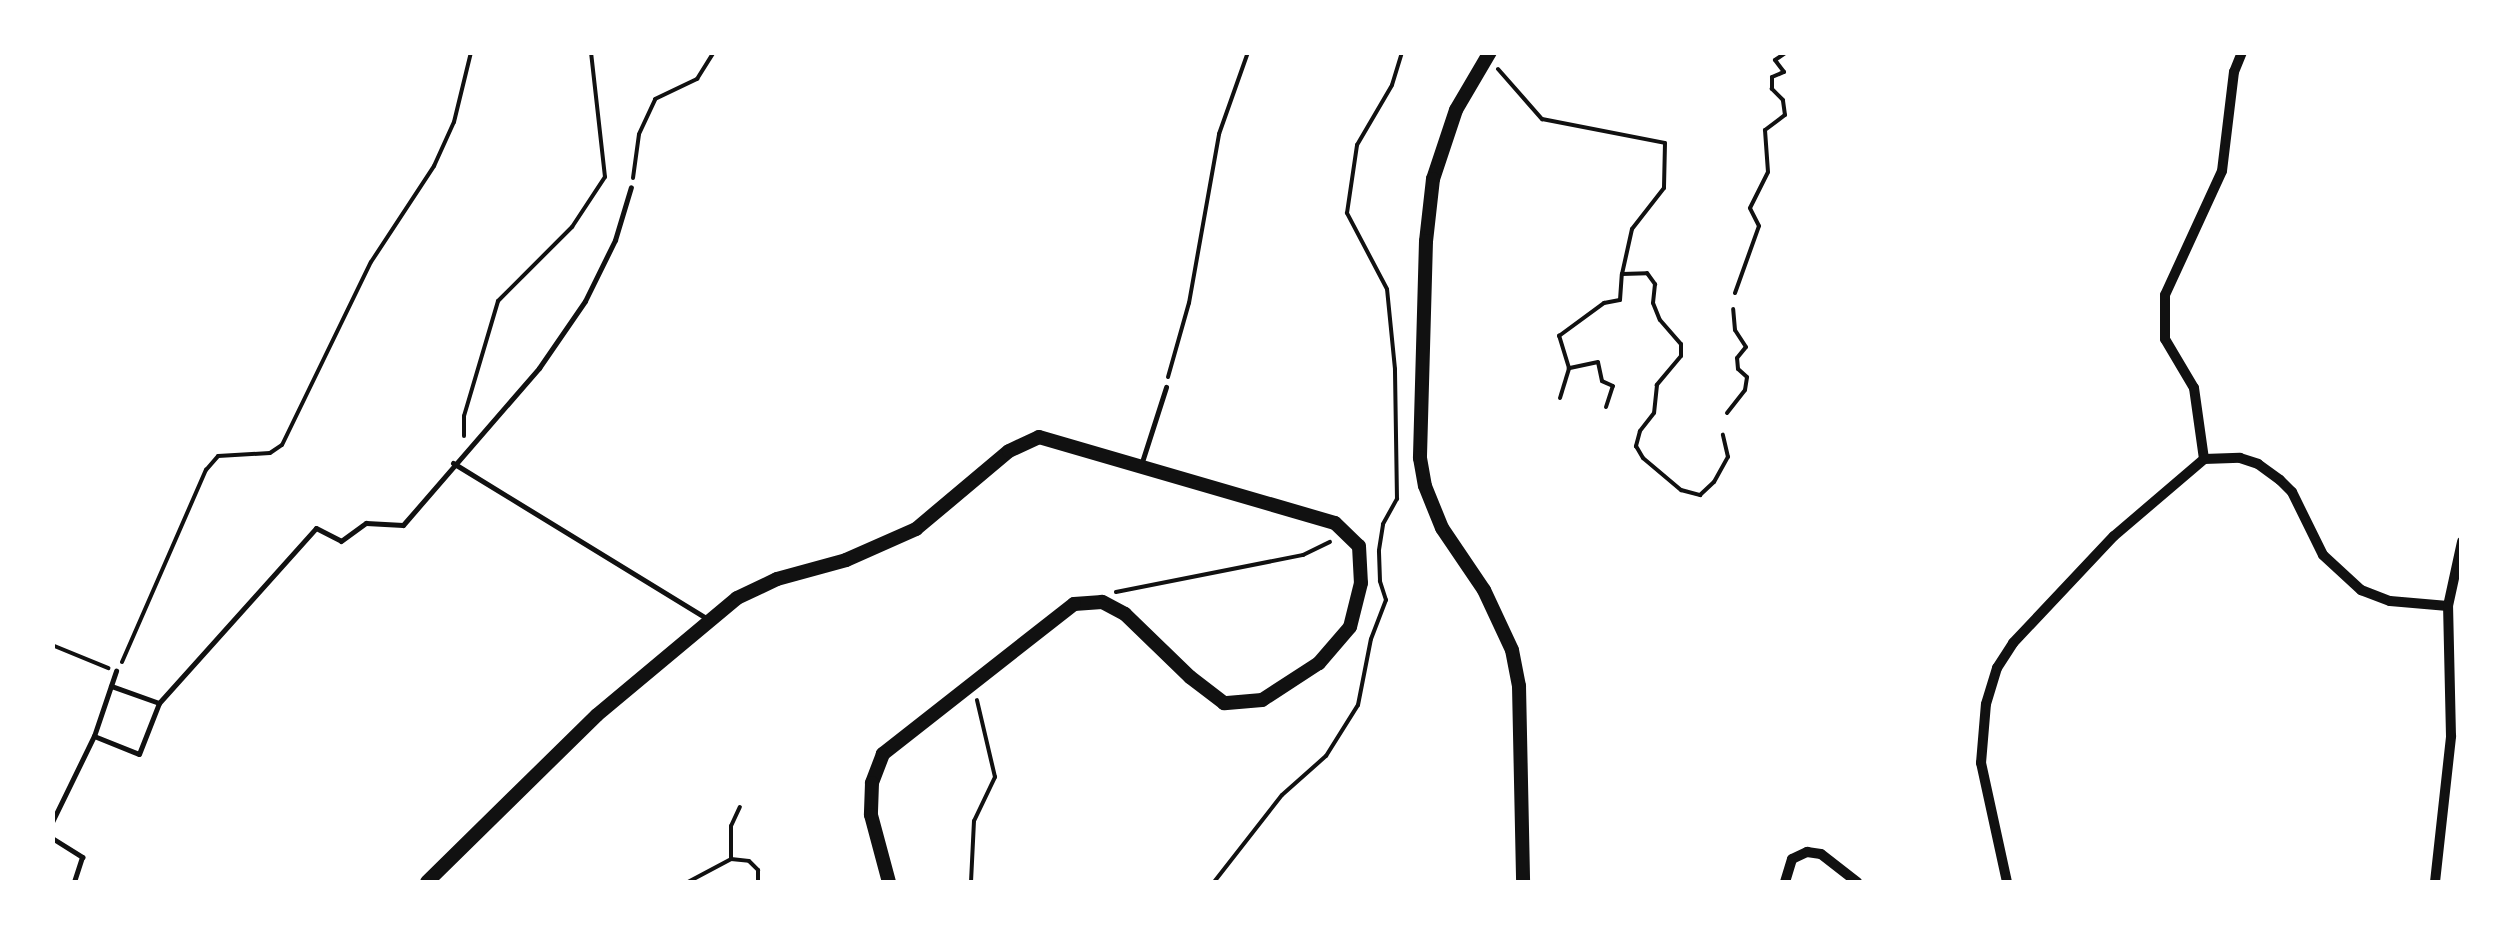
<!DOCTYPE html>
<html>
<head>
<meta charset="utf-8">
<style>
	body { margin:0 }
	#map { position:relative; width:2514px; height:935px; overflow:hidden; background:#fff; font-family:Rubik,sans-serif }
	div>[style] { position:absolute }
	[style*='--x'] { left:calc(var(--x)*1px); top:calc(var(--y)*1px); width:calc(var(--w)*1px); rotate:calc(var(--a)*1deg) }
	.path>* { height:4px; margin:-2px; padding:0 2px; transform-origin:2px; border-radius:2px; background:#111 }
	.service>* { height:5px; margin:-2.5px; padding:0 2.5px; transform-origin:2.5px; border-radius:2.5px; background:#111 }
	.minor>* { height:10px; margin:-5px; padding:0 5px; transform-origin:5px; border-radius:5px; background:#111 }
	.tertiary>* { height:14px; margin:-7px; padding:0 7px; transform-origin:7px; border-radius:7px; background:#111 }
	span { translate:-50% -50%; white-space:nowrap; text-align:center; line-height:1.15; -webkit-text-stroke:8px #fff; paint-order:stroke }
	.frame { position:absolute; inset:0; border:55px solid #fff; pointer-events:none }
</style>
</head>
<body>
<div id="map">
	<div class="path">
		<div style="--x:1498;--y:69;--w:67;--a:48.7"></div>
		<div style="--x:1542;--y:119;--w:125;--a:11"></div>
		<div style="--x:1665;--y:143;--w:45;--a:91.3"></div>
		<div style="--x:1664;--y:188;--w:52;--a:128"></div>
		<div style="--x:1632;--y:229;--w:46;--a:102.5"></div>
		<div style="--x:1622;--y:274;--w:25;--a:-2"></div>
		<div style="--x:1647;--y:273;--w:14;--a:54"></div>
		<div style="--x:1655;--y:284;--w:19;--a:96"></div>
		<div style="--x:1653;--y:303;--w:18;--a:68"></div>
		<div style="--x:1660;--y:320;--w:32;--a:49"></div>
		<div style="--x:1681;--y:344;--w:12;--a:90"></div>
		<div style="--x:1681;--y:356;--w:38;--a:130"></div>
		<div style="--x:1657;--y:385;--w:28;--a:96"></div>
		<div style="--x:1654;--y:413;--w:23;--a:128"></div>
		<div style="--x:1640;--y:431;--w:16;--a:105"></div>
		<div style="--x:1636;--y:446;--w:14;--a:60"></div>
		<div style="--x:1643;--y:458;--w:50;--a:40.1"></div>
		<div style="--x:1681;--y:490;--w:20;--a:15"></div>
		<div style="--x:1700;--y:495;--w:19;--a:-43"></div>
		<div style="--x:1714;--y:482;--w:29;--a:-61"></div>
		<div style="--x:1728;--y:457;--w:23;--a:-103"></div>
		<div style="--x:633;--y:178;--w:44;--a:-82.2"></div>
		<div style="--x:639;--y:134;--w:38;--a:-65"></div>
		<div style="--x:655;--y:99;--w:47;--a:-25.5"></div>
		<div style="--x:697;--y:79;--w:32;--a:-58"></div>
		<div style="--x:1735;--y:293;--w:71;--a:-70.3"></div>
		<div style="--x:1759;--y:226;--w:20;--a:-117"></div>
		<div style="--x:1750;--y:208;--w:40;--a:-63.4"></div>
		<div style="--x:1768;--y:172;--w:42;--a:-94.1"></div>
		<div style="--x:1765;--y:130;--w:25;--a:-37"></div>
		<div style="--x:1785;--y:115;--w:15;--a:-98"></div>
		<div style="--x:1783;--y:100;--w:16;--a:-135"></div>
		<div style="--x:1772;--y:89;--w:12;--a:-90"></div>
		<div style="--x:1772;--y:77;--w:13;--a:-23"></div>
		<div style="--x:1784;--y:72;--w:15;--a:-127"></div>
		<div style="--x:1775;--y:60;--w:14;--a:-34"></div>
		<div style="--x:1168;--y:377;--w:77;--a:-74.2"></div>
		<div style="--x:1189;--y:303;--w:172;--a:-79.9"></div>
		<div style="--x:1219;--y:134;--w:87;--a:-70.5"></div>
		<div style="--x:1560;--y:398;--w:31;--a:-73"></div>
		<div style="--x:1606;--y:407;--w:22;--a:-72"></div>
		<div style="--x:1613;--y:386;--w:12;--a:-156"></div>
		<div style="--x:1602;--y:381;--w:19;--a:-102"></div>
		<div style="--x:1598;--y:362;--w:30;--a:168"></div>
		<div style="--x:1569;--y:368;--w:34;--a:-107"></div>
		<div style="--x:1559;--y:336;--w:56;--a:-36.3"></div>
		<div style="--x:1604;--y:303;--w:16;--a:-11"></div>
		<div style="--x:1620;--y:300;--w:26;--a:-86"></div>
		<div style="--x:1727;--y:413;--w:29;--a:-52"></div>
		<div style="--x:1745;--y:390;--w:13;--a:-81"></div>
		<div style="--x:1747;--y:377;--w:12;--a:-138"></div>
		<div style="--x:1738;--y:369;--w:11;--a:-95"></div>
		<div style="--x:1737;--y:358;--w:14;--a:-51"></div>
		<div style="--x:1746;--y:347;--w:20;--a:-123"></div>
		<div style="--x:1735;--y:330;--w:21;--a:-95"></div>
		<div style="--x:464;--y:436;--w:20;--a:-90"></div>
		<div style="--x:464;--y:416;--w:120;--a:-73.5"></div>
		<div style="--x:498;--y:301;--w:105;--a:-45"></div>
		<div style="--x:572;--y:227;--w:60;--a:-56.6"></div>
		<div style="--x:605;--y:177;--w:126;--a:-96.4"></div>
		<div style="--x:1379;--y:550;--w:26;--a:-81"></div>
		<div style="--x:1383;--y:524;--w:29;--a:-61"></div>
		<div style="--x:1397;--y:499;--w:130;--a:-90.9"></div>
		<div style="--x:1395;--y:369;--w:80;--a:-95.7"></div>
		<div style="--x:1387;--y:289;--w:86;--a:-117.8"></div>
		<div style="--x:1347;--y:213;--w:69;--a:-81.6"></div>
		<div style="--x:1357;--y:145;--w:69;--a:-59.7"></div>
		<div style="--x:1392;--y:85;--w:34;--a:-73"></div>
		<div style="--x:1116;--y:592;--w:191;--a:-11.2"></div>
		<div style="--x:1303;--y:555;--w:30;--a:-26"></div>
		<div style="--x:52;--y:645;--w:61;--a:22.3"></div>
		<div style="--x:122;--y:662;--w:210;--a:-66.4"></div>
		<div style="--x:206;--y:470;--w:18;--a:-49"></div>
		<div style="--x:218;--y:456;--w:52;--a:-3.3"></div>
		<div style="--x:270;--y:453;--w:14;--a:-34"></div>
		<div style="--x:282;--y:445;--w:203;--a:-64.1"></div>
		<div style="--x:371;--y:262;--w:115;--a:-56.7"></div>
		<div style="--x:434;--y:166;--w:48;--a:-65.6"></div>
		<div style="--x:454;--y:122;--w:72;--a:-76.3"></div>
		<div style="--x:731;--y:859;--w:33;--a:-90"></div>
		<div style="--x:731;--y:826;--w:21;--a:-65"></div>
		<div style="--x:688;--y:882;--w:49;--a:-28.1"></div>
		<div style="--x:731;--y:859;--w:18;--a:6"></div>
		<div style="--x:749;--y:861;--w:13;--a:45"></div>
		<div style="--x:758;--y:870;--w:12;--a:90"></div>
		<div style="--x:971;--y:882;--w:61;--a:-87.2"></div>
		<div style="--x:974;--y:821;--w:49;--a:-64.5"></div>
		<div style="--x:995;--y:777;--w:79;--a:-103.2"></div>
		<div style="--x:1214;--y:882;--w:110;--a:-52"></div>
		<div style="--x:1282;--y:795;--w:59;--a:-41.6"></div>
		<div style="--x:1326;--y:756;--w:60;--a:-57.9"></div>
		<div style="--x:1358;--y:705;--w:67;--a:-78.9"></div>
		<div style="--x:1371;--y:639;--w:42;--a:-69"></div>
		<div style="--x:1386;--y:600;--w:20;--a:-108"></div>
		<div style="--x:1380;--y:581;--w:30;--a:-92"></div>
	</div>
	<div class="service">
		<div style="--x:453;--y:463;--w:297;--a:31.5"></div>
		<div style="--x:1141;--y:465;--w:82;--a:-72.2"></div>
		<div style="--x:159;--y:703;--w:235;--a:-48.1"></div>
		<div style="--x:316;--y:528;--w:28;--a:27"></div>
		<div style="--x:341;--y:541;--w:31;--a:-36"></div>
		<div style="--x:366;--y:523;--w:37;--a:3"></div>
		<div style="--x:403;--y:525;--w:208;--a:-49.1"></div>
		<div style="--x:539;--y:368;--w:81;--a:-55.5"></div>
		<div style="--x:585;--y:301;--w:68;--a:-63.8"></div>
		<div style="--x:615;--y:240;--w:55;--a:-73.2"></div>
		<div style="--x:94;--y:736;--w:48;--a:21.8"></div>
		<div style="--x:139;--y:754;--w:55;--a:-68.6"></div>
		<div style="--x:159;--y:703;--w:51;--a:-160.5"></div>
		<div style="--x:52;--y:822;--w:96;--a:-64"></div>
		<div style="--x:94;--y:736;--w:69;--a:-71.3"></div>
		<div style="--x:52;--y:838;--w:36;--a:32"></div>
		<div style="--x:82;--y:857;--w:26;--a:108"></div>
	</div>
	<div class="minor">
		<div style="--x:2204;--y:459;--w:72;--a:-98"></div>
		<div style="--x:2194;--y:388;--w:57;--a:-120.6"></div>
		<div style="--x:2165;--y:339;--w:44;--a:-90"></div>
		<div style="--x:2165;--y:295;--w:136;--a:-65.3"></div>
		<div style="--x:2222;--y:171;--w:100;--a:-83.1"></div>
		<div style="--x:2234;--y:72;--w:22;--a:-68"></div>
		<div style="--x:1785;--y:882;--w:24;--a:-73"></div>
		<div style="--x:1792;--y:859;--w:17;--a:-25"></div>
		<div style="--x:1807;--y:852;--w:14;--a:8"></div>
		<div style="--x:1821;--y:854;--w:46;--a:37.9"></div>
		<div style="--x:2007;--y:882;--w:122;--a:-102.3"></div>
		<div style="--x:1981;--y:763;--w:59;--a:-85.2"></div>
		<div style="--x:1986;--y:704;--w:38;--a:-73"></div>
		<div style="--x:1997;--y:668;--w:30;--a:-57"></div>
		<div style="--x:2013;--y:643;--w:147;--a:-46.7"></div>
		<div style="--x:2114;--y:536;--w:118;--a:-40.5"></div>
		<div style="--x:2204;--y:459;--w:36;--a:-2"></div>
		<div style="--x:2240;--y:458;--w:19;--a:18"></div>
		<div style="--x:2258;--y:464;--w:27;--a:36"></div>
		<div style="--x:2280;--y:480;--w:17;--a:45"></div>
		<div style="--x:2292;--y:492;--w:70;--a:63.8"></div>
		<div style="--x:2323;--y:555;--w:52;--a:42.6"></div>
		<div style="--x:2361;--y:590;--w:31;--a:21"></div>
		<div style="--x:2390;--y:601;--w:58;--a:4.9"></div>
		<div style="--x:2435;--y:882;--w:147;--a:-83.7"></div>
		<div style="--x:2451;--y:736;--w:130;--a:-91.3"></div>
		<div style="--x:2448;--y:606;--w:66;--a:-77.7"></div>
	</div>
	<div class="tertiary">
		<div style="--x:1490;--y:52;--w:67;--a:120.4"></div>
		<div style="--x:1456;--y:110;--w:73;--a:108.4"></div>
		<div style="--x:1433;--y:179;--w:62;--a:96.4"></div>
		<div style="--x:1426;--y:241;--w:217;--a:91.6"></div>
		<div style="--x:1420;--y:458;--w:28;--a:80"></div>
		<div style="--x:1425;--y:486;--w:45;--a:68"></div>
		<div style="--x:1442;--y:528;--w:75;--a:55.9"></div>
		<div style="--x:1484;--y:590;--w:66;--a:65"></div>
		<div style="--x:1512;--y:650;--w:37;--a:79"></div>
		<div style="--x:1519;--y:686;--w:196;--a:88.8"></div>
		<div style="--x:427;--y:882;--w:238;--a:-44.5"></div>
		<div style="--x:597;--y:715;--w:182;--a:-39.9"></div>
		<div style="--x:737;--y:598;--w:44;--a:-25.4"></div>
		<div style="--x:777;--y:579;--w:72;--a:-15.4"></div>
		<div style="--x:846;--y:560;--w:77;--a:-23.9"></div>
		<div style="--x:916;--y:529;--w:121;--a:-40"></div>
		<div style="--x:1009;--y:451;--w:33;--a:-25"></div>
		<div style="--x:1039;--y:437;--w:308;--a:16.2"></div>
		<div style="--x:1335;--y:523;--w:33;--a:44"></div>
		<div style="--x:1359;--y:546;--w:37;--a:87"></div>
		<div style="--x:1361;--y:583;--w:45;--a:104"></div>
		<div style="--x:1350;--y:627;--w:48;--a:130.7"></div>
		<div style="--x:1319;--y:663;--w:68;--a:147"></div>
		<div style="--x:1262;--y:700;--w:38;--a:175"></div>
		<div style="--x:1224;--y:703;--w:43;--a:-142.6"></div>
		<div style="--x:1190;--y:677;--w:91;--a:-135.9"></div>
		<div style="--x:1125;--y:614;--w:26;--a:-152"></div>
		<div style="--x:1102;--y:602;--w:28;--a:176"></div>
		<div style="--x:1074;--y:604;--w:243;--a:141.9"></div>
		<div style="--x:883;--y:754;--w:31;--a:111"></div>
		<div style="--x:872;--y:783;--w:32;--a:92"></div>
		<div style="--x:871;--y:815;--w:69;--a:75"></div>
	</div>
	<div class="frame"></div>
</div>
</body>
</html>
